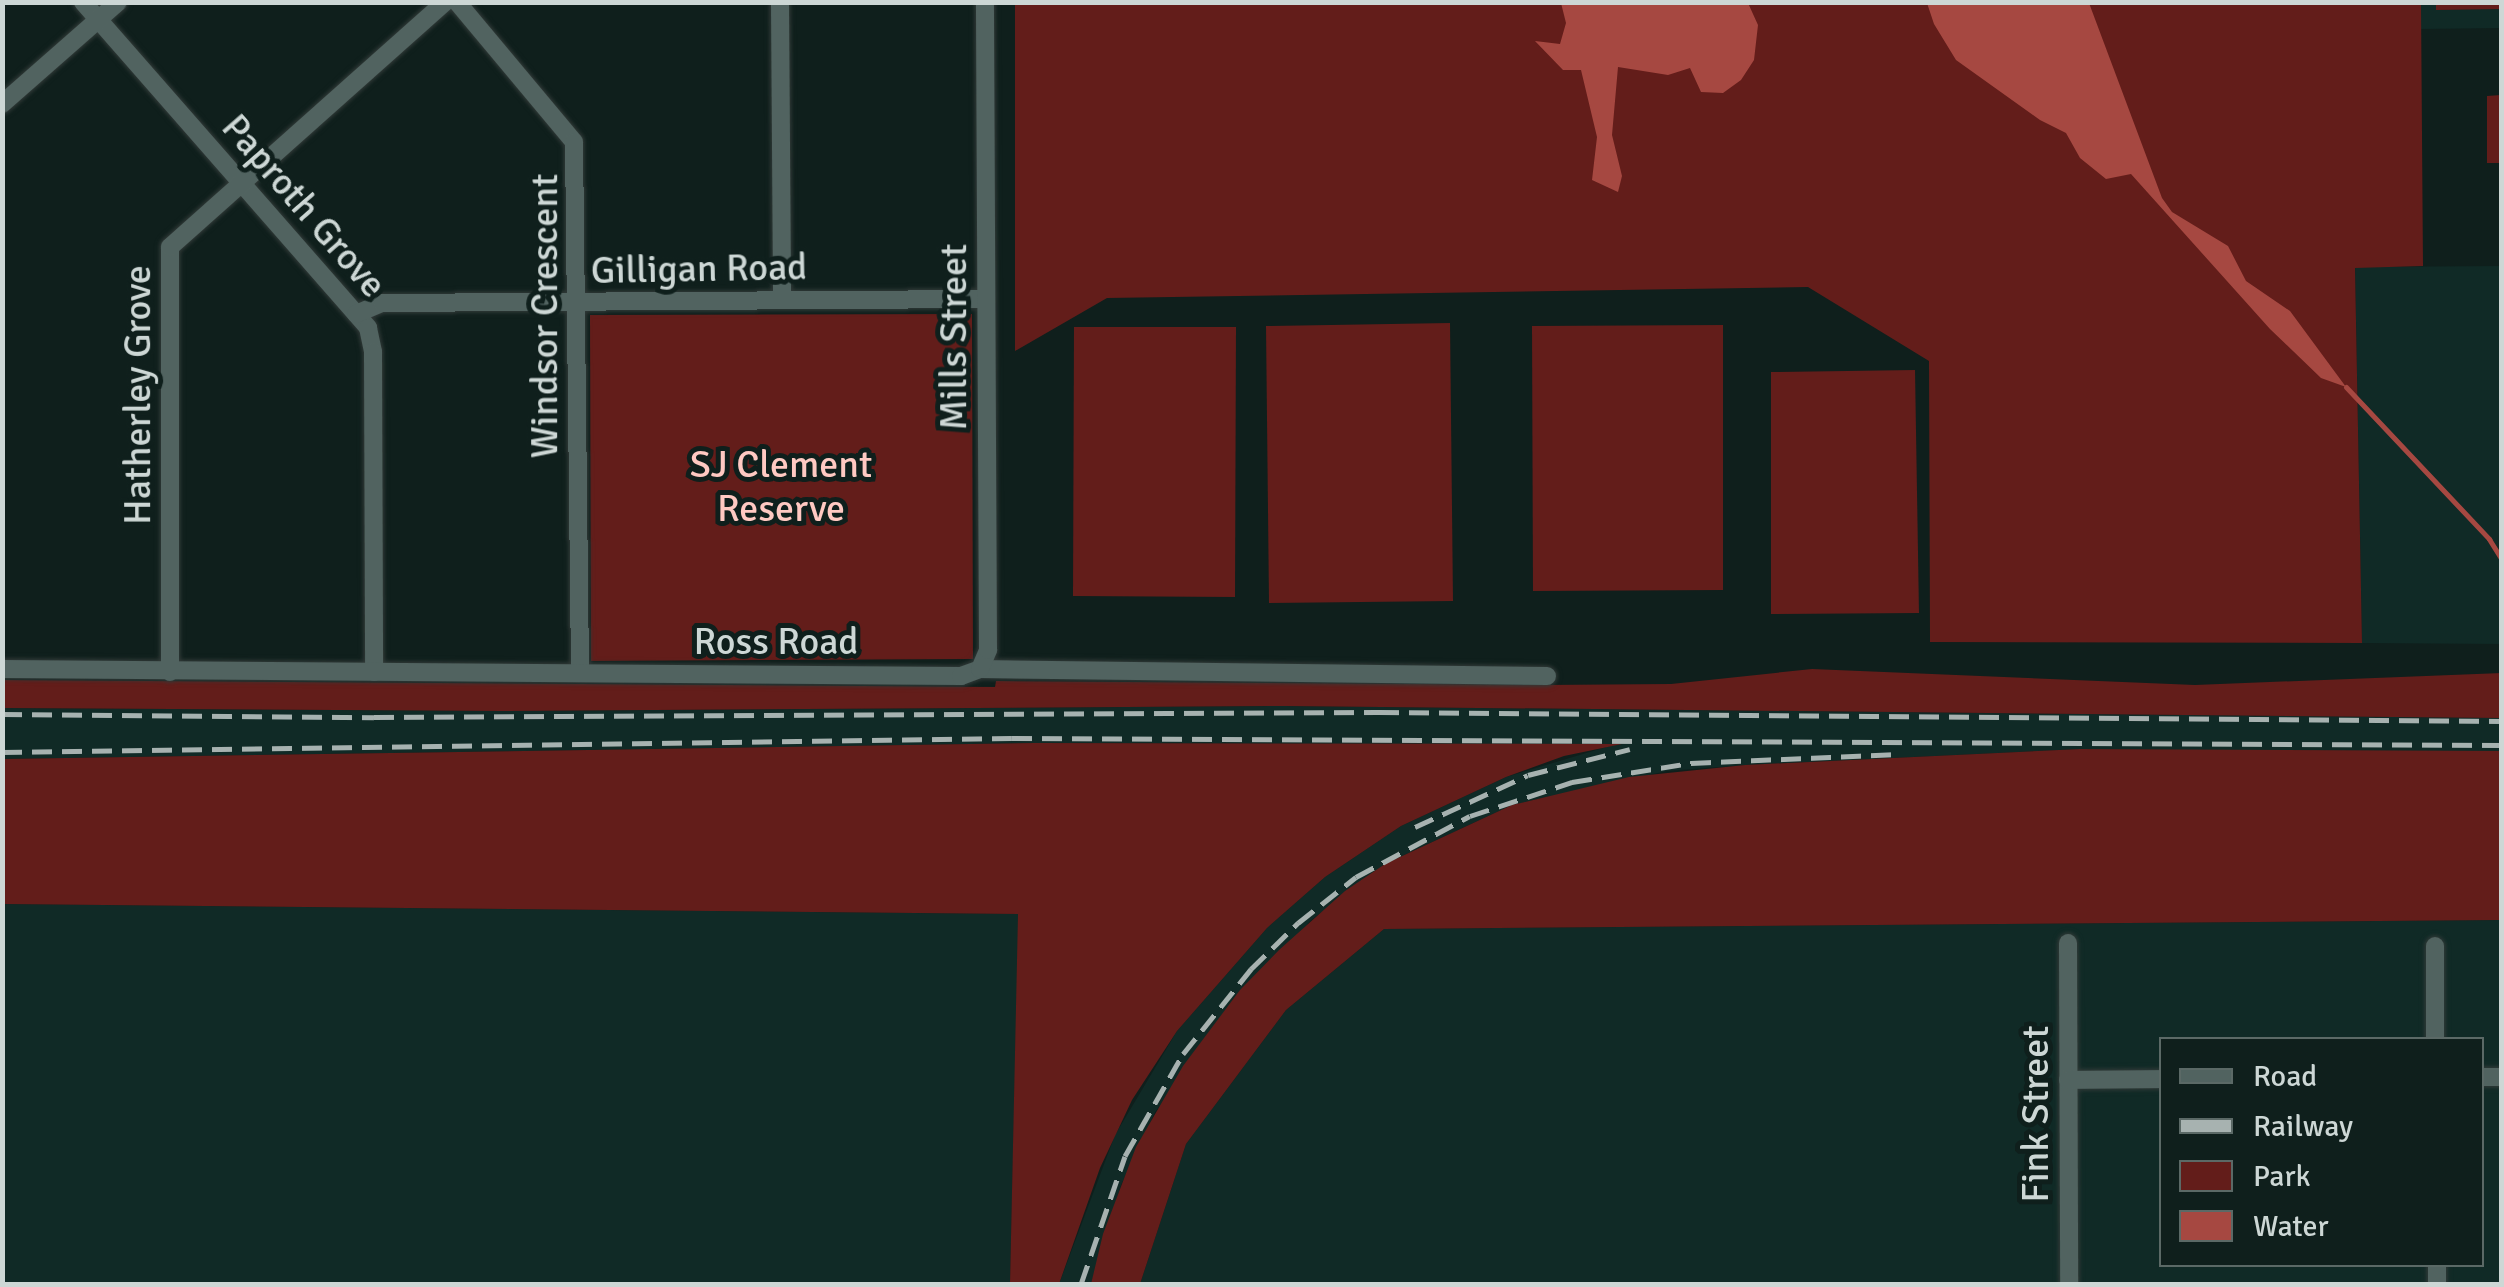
<!DOCTYPE html>
<html>
<head>
<meta charset="utf-8">
<style>
	body { margin:0 }
	#map { position:relative; width:2504px; height:1287px; overflow:hidden; background:#0f1f1c; font-family:Signika,sans-serif }
	div>[style] { position:absolute }
	[style*='--x'] { left:calc(var(--x)*1px); top:calc(var(--y)*1px); width:calc(var(--w)*1px); rotate:calc(var(--a)*1deg) }
	.built>* { inset:0; background:#102a26 }
	.green>* { inset:0; background:#631d1a }
	.water>* { inset:0; background:#a64841 }
	.stream>* { height:5px; margin:-2.5px; padding:0 2.5px; transform-origin:2.5px; border-radius:2.5px; background:#a64841 }
	.roads { filter:drop-shadow(0 0 2px #313a38) drop-shadow(0 0 2px #313a38) }
	.street>* { height:18px; margin:-9px; padding:0 9px; transform-origin:9px; border-radius:9px; background:#516360 }
	.rail>* { height:5px; margin-top:-2.5px; transform-origin:0; background:repeating-linear-gradient(90deg,#a7b2b0 0 20px,transparent 0 30px) }
	span { translate:-50% -50%; white-space:nowrap; text-align:center; line-height:1.15; -webkit-text-stroke:10px #0f1f1c; paint-order:stroke }
	.street-label { font-size:38px; color:#cdd7d5 }
	.park-label { font-size:38px; color:#ffc9c2 }
	.frame { position:absolute; inset:0; border:5px solid #cdd7d5; pointer-events:none }
	.legend { position:absolute; left:2159px; top:1037px; width:325px; height:230px; box-sizing:border-box; background:#0f1f1c; border:2px solid #5b6966; margin:0; padding:12px 18px; list-style:none; font-size:30px; color:#cdd7d5 }
	.legend li { display:flex; align-items:center; gap:20px; height:50px }
	.legend b { width:50px; border:2px solid #5b6966 }
</style>
</head>
<body>
<div id="map">
	<div class="built">
		<div style="clip-path:polygon(2421px 3px,2501px 3px,2501px 28px,2421px 29px)"></div>
		<div style="clip-path:polygon(2501px 266px,2501px 644px,2362px 643px,2355px 267px)"></div>
		<div style="clip-path:polygon(1284px 706px,2501px 718px,2502px 753px,2080px 749px,1745px 765px,1667px 771px,1512px 805px,1385px 864px,1310px 921px,1155px 1112px,1121px 1185px,1091px 1284px,1059px 1284px,1115px 1135px,1177px 1031px,1267px 928px,1325px 877px,1401px 826px,1506px 777px,1613px 745px,1035px 743px,3px 759px,2px 708px,502px 711px)"></div>
		<div style="clip-path:polygon(3px 904px,1019px 914px,1010px 1284px,3px 1284px)"></div>
		<div style="clip-path:polygon(evenodd,2501px 920px,2501px 1284px,1140px 1284px,1186px 1144px,1286px 1010px,1384px 929px,2501px 920px,2162px 1040px,2482px 1040px,2482px 1264px,2162px 1264px,2162px 1040px)"></div>
	</div>
	<div class="green">
		<div style="clip-path:polygon(1015px 3px,2421px 3px,2423px 266px,2355px 268px,2362px 643px,1930px 642px,1929px 361px,1808px 287px,1107px 298px,1015px 351px)"></div>
		<div style="clip-path:polygon(2436px 3px,2501px 3px,2501px 9px,2436px 10px)"></div>
		<div style="clip-path:polygon(2501px 95px,2501px 163px,2487px 163px,2487px 96px)"></div>
		<div style="clip-path:polygon(972px 314px,973px 659px,591px 661px,590px 315px)"></div>
		<div style="clip-path:polygon(1450px 323px,1453px 601px,1269px 603px,1266px 326px)"></div>
		<div style="clip-path:polygon(1723px 325px,1723px 590px,1533px 591px,1532px 326px)"></div>
		<div style="clip-path:polygon(1074px 327px,1236px 327px,1235px 597px,1073px 596px)"></div>
		<div style="clip-path:polygon(1915px 370px,1919px 613px,1771px 614px,1771px 372px)"></div>
		<div style="clip-path:polygon(1812px 669px,2195px 685px,2502px 673px,2501px 718px,1284px 706px,502px 711px,3px 708px,3px 680px,995px 687px,996px 681px,1544px 685px,1671px 684px)"></div>
		<div style="clip-path:polygon(1035px 743px,1622px 744px,1564px 756px,1506px 777px,1401px 826px,1325px 877px,1267px 928px,1177px 1031px,1132px 1100px,1100px 1168px,1059px 1284px,1010px 1284px,1018px 914px,3px 904px,3px 759px)"></div>
		<div style="clip-path:polygon(2080px 749px,2501px 751px,2501px 920px,1384px 929px,1286px 1010px,1186px 1144px,1140px 1284px,1091px 1284px,1103px 1234px,1136px 1147px,1183px 1066px,1240px 990px,1279px 950px,1345px 891px,1385px 864px,1512px 805px,1629px 777px,1745px 765px)"></div>
	</div>
	<div class="water">
		<div style="clip-path:polygon(1561px 3px,1748px 3px,1758px 25px,1754px 60px,1741px 80px,1723px 93px,1701px 92px,1690px 68px,1668px 75px,1618px 67px,1612px 135px,1622px 176px,1618px 192px,1592px 180px,1597px 137px,1581px 70px,1563px 70px,1535px 41px,1560px 44px,1566px 23px)"></div>
		<div style="clip-path:polygon(1927px 3px,2089px 3px,2162px 198px,2172px 212px,2228px 246px,2246px 281px,2290px 311px,2346px 387px,2321px 378px,2270px 329px,2131px 174px,2106px 179px,2080px 158px,2066px 133px,2040px 120px,1956px 60px,1934px 24px)"></div>
	</div>
	<div class="stream">
		<div style="--x:2346;--y:387;--w:209;--a:46.7"></div>
		<div style="--x:2489;--y:539;--w:25;--a:58"></div>
	</div>
	<div class="roads">
		<div class="street">
			<div style="--x:83;--y:2;--w:433;--a:48.8"></div>
			<div style="--x:368;--y:328;--w:25;--a:78"></div>
			<div style="--x:373;--y:352;--w:320;--a:89.8"></div>
			<div style="--x:457;--y:2;--w:182;--a:50.1"></div>
			<div style="--x:574;--y:142;--w:531;--a:89.35"></div>
			<div style="--x:780;--y:2;--w:298;--a:89.6"></div>
			<div style="--x:2;--y:104;--w:154;--a:-41.3"></div>
			<div style="--x:356;--y:314;--w:28;--a:-23"></div>
			<div style="--x:382;--y:303;--w:604;--a:-0.38"></div>
			<div style="--x:2;--y:669;--w:959;--a:0.42"></div>
			<div style="--x:961;--y:676;--w:20;--a:-20"></div>
			<div style="--x:980;--y:669;--w:567;--a:0.71"></div>
			<div style="--x:980;--y:669;--w:21;--a:-67"></div>
			<div style="--x:988;--y:650;--w:648;--a:-90.27"></div>
			<div style="--x:170;--y:672;--w:425;--a:-90"></div>
			<div style="--x:170;--y:247;--w:368;--a:-41.7"></div>
			<div style="--x:2068;--y:943;--w:341;--a:89.8"></div>
			<div style="--x:2435;--y:946;--w:94;--a:90"></div>
			<div style="--x:2482;--y:1077;--w:20;--a:0"></div>
			<div style="--x:2068;--y:1080;--w:94;--a:-0.6"></div>
			<div style="--x:2437;--y:1264;--w:20;--a:90"></div>
		</div>
	</div>
	<div class="rail">
		<div style="--x:2;--y:714;--w:372;--a:0.5"></div>
		<div style="--x:374;--y:717;--w:1005;--a:-0.29"></div>
		<div style="--x:1379;--y:712;--w:1123;--a:0.46"></div>
		<div style="--x:2;--y:752;--w:1010;--a:-0.79"></div>
		<div style="--x:1012;--y:738;--w:1490;--a:0.27"></div>
		<div style="--x:1415;--y:827;--w:124;--a:-24.7"></div>
		<div style="--x:1528;--y:775;--w:105;--a:-14.3"></div>
		<div style="--x:1081;--y:1284;--w:135;--a:-71"></div>
		<div style="--x:1125;--y:1156;--w:117;--a:-60.4"></div>
		<div style="--x:1183;--y:1054;--w:109;--a:-51.3"></div>
		<div style="--x:1251;--y:969;--w:66;--a:-44.4"></div>
		<div style="--x:1298;--y:923;--w:74;--a:-38.4"></div>
		<div style="--x:1356;--y:877;--w:129;--a:-28.2"></div>
		<div style="--x:1470;--y:816;--w:108;--a:-18.4"></div>
		<div style="--x:1572;--y:782;--w:121;--a:-9.1"></div>
		<div style="--x:1691;--y:763;--w:208;--a:-2.5"></div>
	</div>
	<div class="street-label">
		<span style="left:304px;top:206px;rotate:49deg">Paproth Grove</span>
		<span style="left:699px;top:269px;rotate:-1deg">Gilligan Road</span>
		<span style="left:545px;top:316px;rotate:-90deg">Windsor Crescent</span>
		<span style="left:954px;top:337px;rotate:-90deg">Mills Street</span>
		<span style="left:138px;top:395px;rotate:-90deg">Hatherley Grove</span>
		<span style="left:776px;top:642px">Ross Road</span>
		<span style="left:2036px;top:1114px;rotate:-90deg">Fink Street</span>
	</div>
	<div class="park-label">
		<span style="left:781px;top:487px">SJ Clement<br>Reserve</span>
	</div>
	<div class="frame"></div>
	<ul class="legend">
	<li><b style="height:12px;background:#516360"></b>Road</li>
	<li><b style="height:12px;background:#a7b2b0"></b>Railway</li>
	<li><b style="height:28px;background:#631d1a"></b>Park</li>
	<li><b style="height:28px;background:#a64841"></b>Water</li>
	</ul>
</div>
</body>
</html>
